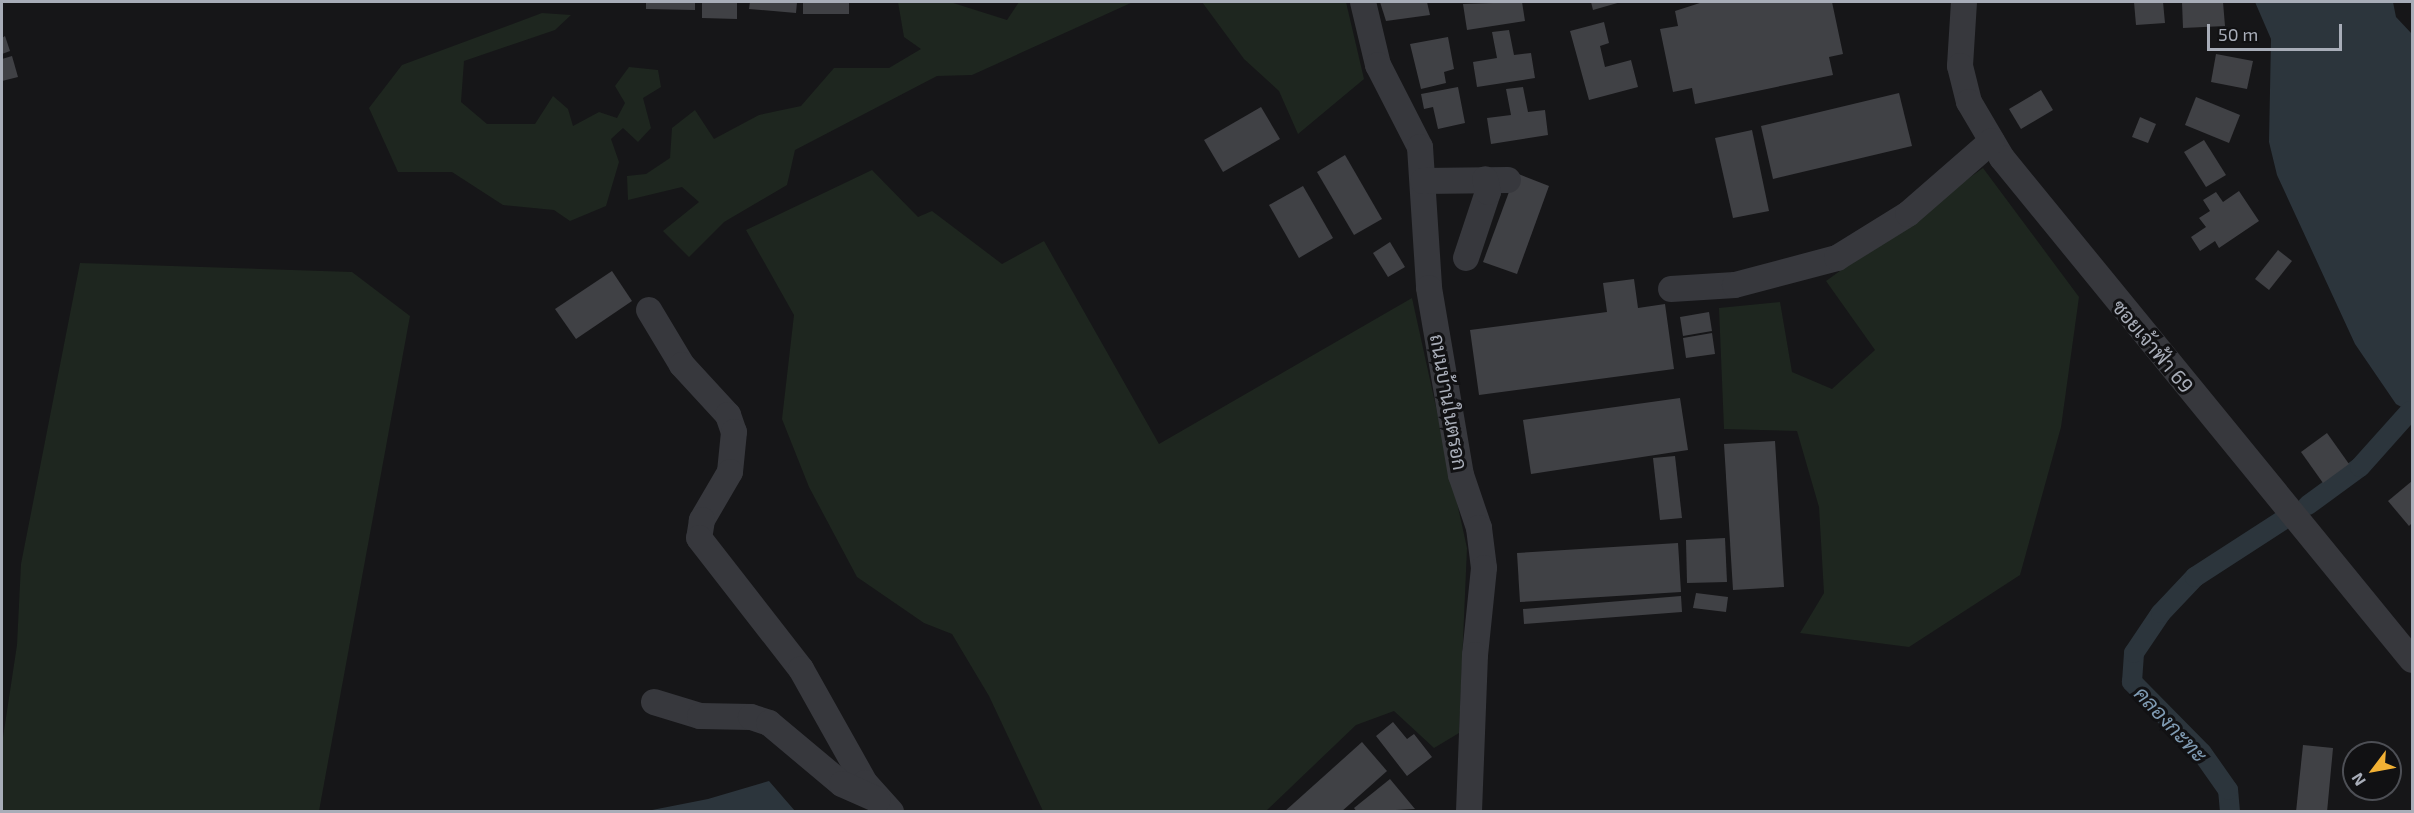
<!DOCTYPE html>
<html>
<head>
<meta charset="utf-8">
<style>
	body { margin:0 }
	#map { position:relative; width:2414px; height:813px; overflow:hidden; background:#161618; font-family:"Exo 2",Sarabun,sans-serif }
	div>[style] { position:absolute }
	[style*='--x'] { left:calc(var(--x)*1px); top:calc(var(--y)*1px); width:calc(var(--w)*1px); rotate:calc(var(--a)*1deg) }
	.green>* { inset:0; background:#1e261f }
	.water>* { inset:0; background:#2c353c }
	.canal>* { height:20px; margin:-10px; padding:0 10px; transform-origin:10px; border-radius:10px; background:#2c353c }
	.building>* { inset:0; background:#404145 }
	.minor>* { height:26px; margin:-13px; padding:0 13px; transform-origin:13px; border-radius:13px; background:#37383d }
	span { translate:-50% -50%; white-space:nowrap; text-align:center; line-height:1.15; -webkit-text-stroke:6px #111113; paint-order:stroke }
	.street-label { font-size:20px; color:#a8adb8 }
	.water-label { font-size:21px; color:#7f9bb3; font-style:italic }
	.frame { position:absolute; inset:0; border:3px solid #a8adb8; pointer-events:none }
	.north { position:absolute; left:2342px; top:741px; width:60px; height:60px; box-sizing:border-box; background:#111113; border:2px solid #4d4f55; border-radius:50%; rotate:238deg; font-size:16px; font-weight:700; line-height:24px; text-align:center; color:#a8adb8 }
	.north::after { content:''; display:block; margin:auto; width:21px; height:27px; background:#f2b134; clip-path:polygon(50% 0,100% 100%,50% 72%,0 100%) }
	.scale { position:absolute; left:2207px; top:24px; width:135px; height:27px; box-sizing:border-box; border:3px solid #a8adb8; border-top:0; padding-left:8px; font-size:18px; line-height:21px; white-space:nowrap; color:#a8adb8; -webkit-text-stroke:4px #111113; paint-order:stroke }
</style>
</head>
<body>
<div id="map">
	<div class="green">
		<div style="clip-path:polygon(898px 2px,950px 2px,1007px 20px,1019px 2px,1133px 2px,972px 75px,937px 76px,795px 150px,787px 185px,724px 222px,689px 257px,663px 231px,699px 202px,682px 187px,628px 200px,627px 176px,646px 174px,670px 158px,672px 128px,695px 110px,714px 139px,759px 115px,801px 106px,834px 68px,889px 68px,921px 49px,904px 37px)"></div>
		<div style="clip-path:polygon(1202px 2px,1346px 2px,1364px 79px,1298px 134px,1279px 91px,1244px 59px)"></div>
		<div style="clip-path:polygon(542px 13px,571px 15px,555px 30px,464px 61px,461px 102px,487px 124px,535px 124px,553px 96px,568px 109px,573px 126px,599px 112px,617px 118px,625px 103px,615px 86px,629px 67px,658px 70px,661px 87px,643px 98px,651px 128px,638px 142px,623px 128px,611px 139px,619px 162px,606px 206px,570px 221px,554px 210px,503px 205px,452px 172px,398px 172px,369px 108px,402px 65px)"></div>
		<div style="clip-path:polygon(1983px 168px,2079px 297px,2061px 427px,2020px 575px,1909px 647px,1800px 633px,1824px 593px,1819px 507px,1797px 431px,1724px 429px,1719px 308px,1780px 302px,1792px 372px,1832px 389px,1875px 350px,1826px 281px)"></div>
		<div style="clip-path:polygon(872px 170px,918px 217px,932px 211px,1002px 264px,1044px 241px,1159px 444px,1412px 298px,1467px 548px,1459px 733px,1434px 748px,1394px 711px,1356px 725px,1266px 811px,1043px 811px,989px 696px,952px 634px,924px 623px,857px 577px,809px 487px,782px 419px,794px 315px,746px 230px)"></div>
		<div style="clip-path:polygon(80px 263px,352px 272px,410px 316px,319px 811px,2px 811px,2px 744px,17px 645px,21px 564px)"></div>
	</div>
	<div class="water">
		<div style="clip-path:polygon(2255px 2px,2393px 2px,2396px 17px,2412px 34px,2412px 413px,2396px 404px,2355px 344px,2277px 175px,2269px 142px,2271px 39px)"></div>
		<div style="clip-path:polygon(769px 781px,795px 811px,647px 811px,708px 799px)"></div>
	</div>
	<div class="canal">
		<div style="--x:2308;--y:505;--w:64;--a:-36.2"></div>
		<div style="--x:2360;--y:467;--w:75;--a:-48.2"></div>
		<div style="--x:2230;--y:812;--w:22;--a:-95"></div>
		<div style="--x:2228;--y:790;--w:45;--a:-125.1"></div>
		<div style="--x:2202;--y:753;--w:100;--a:-134.6"></div>
		<div style="--x:2132;--y:682;--w:29;--a:-86"></div>
		<div style="--x:2134;--y:653;--w:48;--a:-56"></div>
		<div style="--x:2161;--y:613;--w:50;--a:-46.6"></div>
		<div style="--x:2195;--y:577;--w:105;--a:-32.9"></div>
	</div>
	<div class="building">
		<div style="clip-path:polygon(646px 2px,695px 2px,695px 10px,646px 9px)"></div>
		<div style="clip-path:polygon(702px 2px,737px 2px,737px 19px,702px 18px)"></div>
		<div style="clip-path:polygon(750px 2px,797px 2px,796px 13px,749px 9px)"></div>
		<div style="clip-path:polygon(803px 2px,849px 2px,849px 14px,803px 14px)"></div>
		<div style="clip-path:polygon(1380px 2px,1427px 2px,1430px 15px,1386px 21px)"></div>
		<div style="clip-path:polygon(1522px 2px,1525px 21px,1467px 30px,1463px 4px)"></div>
		<div style="clip-path:polygon(1591px 2px,1621px 2px,1593px 10px)"></div>
		<div style="clip-path:polygon(1703px 2px,1832px 2px,1843px 54px,1829px 57px,1833px 75px,1695px 104px,1692px 88px,1673px 92px,1660px 29px,1678px 26px,1675px 11px)"></div>
		<div style="clip-path:polygon(2134px 2px,2163px 2px,2165px 23px,2136px 25px)"></div>
		<div style="clip-path:polygon(2182px 2px,2223px 2px,2225px 26px,2183px 28px)"></div>
		<div style="clip-path:polygon(1604px 22px,1609px 43px,1600px 46px,1605px 67px,1631px 60px,1638px 87px,1589px 100px,1570px 31px)"></div>
		<div style="clip-path:polygon(1509px 30px,1514px 55px,1531px 53px,1535px 78px,1477px 87px,1473px 62px,1497px 58px,1492px 32px)"></div>
		<div style="clip-path:polygon(5px 36px,10px 51px,2px 54px,2px 38px)"></div>
		<div style="clip-path:polygon(1448px 37px,1454px 69px,1444px 72px,1446px 83px,1421px 89px,1410px 44px)"></div>
		<div style="clip-path:polygon(2216px 54px,2253px 61px,2247px 89px,2211px 82px)"></div>
		<div style="clip-path:polygon(12px 56px,18px 77px,2px 81px,2px 59px)"></div>
		<div style="clip-path:polygon(1458px 87px,1465px 123px,1438px 129px,1433px 107px,1424px 109px,1421px 94px)"></div>
		<div style="clip-path:polygon(1523px 87px,1528px 112px,1545px 110px,1548px 135px,1491px 144px,1487px 118px,1511px 115px,1506px 89px)"></div>
		<div style="clip-path:polygon(2041px 90px,2053px 110px,2021px 129px,2009px 109px)"></div>
		<div style="clip-path:polygon(1899px 93px,1912px 146px,1773px 179px,1761px 126px)"></div>
		<div style="clip-path:polygon(2196px 97px,2240px 115px,2229px 143px,2185px 125px)"></div>
		<div style="clip-path:polygon(1261px 107px,1280px 139px,1223px 172px,1204px 140px)"></div>
		<div style="clip-path:polygon(2140px 117px,2156px 124px,2148px 143px,2132px 137px)"></div>
		<div style="clip-path:polygon(1752px 130px,1769px 211px,1733px 218px,1715px 138px)"></div>
		<div style="clip-path:polygon(2204px 140px,2226px 175px,2206px 187px,2184px 152px)"></div>
		<div style="clip-path:polygon(1345px 155px,1382px 219px,1354px 235px,1317px 172px)"></div>
		<div style="clip-path:polygon(1516px 173px,1549px 186px,1517px 274px,1483px 262px)"></div>
		<div style="clip-path:polygon(1303px 186px,1333px 238px,1299px 258px,1269px 205px)"></div>
		<div style="clip-path:polygon(2239px 191px,2259px 221px,2219px 248px,2215px 241px,2200px 251px,2191px 237px,2206px 227px,2199px 218px,2210px 211px,2203px 200px,2216px 192px,2223px 202px)"></div>
		<div style="clip-path:polygon(1390px 242px,1405px 267px,1388px 277px,1373px 253px)"></div>
		<div style="clip-path:polygon(2278px 250px,2292px 261px,2269px 290px,2255px 279px)"></div>
		<div style="clip-path:polygon(612px 271px,632px 301px,576px 339px,555px 309px)"></div>
		<div style="clip-path:polygon(1634px 279px,1638px 308px,1665px 304px,1674px 369px,1479px 395px,1470px 330px,1607px 312px,1603px 283px)"></div>
		<div style="clip-path:polygon(1709px 312px,1712px 331px,1683px 336px,1680px 317px)"></div>
		<div style="clip-path:polygon(1712px 333px,1715px 354px,1686px 358px,1683px 338px)"></div>
		<div style="clip-path:polygon(1680px 398px,1688px 450px,1531px 474px,1523px 420px)"></div>
		<div style="clip-path:polygon(2327px 433px,2349px 464px,2323px 483px,2301px 452px)"></div>
		<div style="clip-path:polygon(1775px 441px,1784px 587px,1733px 590px,1724px 444px)"></div>
		<div style="clip-path:polygon(1675px 456px,1682px 518px,1660px 520px,1653px 458px)"></div>
		<div style="clip-path:polygon(2412px 481px,2412px 523px,2409px 526px,2388px 501px)"></div>
		<div style="clip-path:polygon(1725px 538px,1727px 582px,1687px 583px,1686px 540px)"></div>
		<div style="clip-path:polygon(1678px 543px,1681px 592px,1520px 602px,1517px 553px)"></div>
		<div style="clip-path:polygon(1696px 593px,1728px 597px,1726px 612px,1693px 608px)"></div>
		<div style="clip-path:polygon(1681px 596px,1682px 612px,1524px 624px,1523px 609px)"></div>
		<div style="clip-path:polygon(1393px 722px,1407px 739px,1414px 734px,1432px 757px,1407px 776px,1376px 736px)"></div>
		<div style="clip-path:polygon(1362px 742px,1387px 771px,1341px 812px,1284px 812px)"></div>
		<div style="clip-path:polygon(2303px 745px,2333px 748px,2327px 812px,2296px 812px)"></div>
		<div style="clip-path:polygon(1390px 779px,1415px 809px,1357px 812px,1354px 808px)"></div>
	</div>
	<div class="minor">
		<div style="--x:1363;--y:2;--w:65;--a:76.6"></div>
		<div style="--x:1378;--y:65;--w:92;--a:62.9"></div>
		<div style="--x:1420;--y:147;--w:141;--a:86.3"></div>
		<div style="--x:1429;--y:288;--w:190;--a:80.3"></div>
		<div style="--x:1461;--y:475;--w:56;--a:71.2"></div>
		<div style="--x:1479;--y:528;--w:40;--a:82.9"></div>
		<div style="--x:1484;--y:568;--w:87;--a:95.9"></div>
		<div style="--x:1475;--y:655;--w:157;--a:92.2"></div>
		<div style="--x:1964;--y:2;--w:64;--a:93.6"></div>
		<div style="--x:1960;--y:66;--w:37;--a:76"></div>
		<div style="--x:1969;--y:102;--w:65;--a:59.5"></div>
		<div style="--x:2002;--y:158;--w:648;--a:50.76"></div>
		<div style="--x:1423;--y:181;--w:85;--a:-0.7"></div>
		<div style="--x:1466;--y:258;--w:70;--a:-71.6"></div>
		<div style="--x:1488;--y:192;--w:13;--a:-103"></div>
		<div style="--x:1671;--y:289;--w:64;--a:-3.6"></div>
		<div style="--x:1735;--y:285;--w:106;--a:-14.8"></div>
		<div style="--x:1837;--y:258;--w:84;--a:-31.8"></div>
		<div style="--x:1908;--y:214;--w:111;--a:-41"></div>
		<div style="--x:649;--y:310;--w:64;--a:59"></div>
		<div style="--x:682;--y:365;--w:68;--a:47.4"></div>
		<div style="--x:728;--y:415;--w:18;--a:71"></div>
		<div style="--x:734;--y:432;--w:40;--a:95.7"></div>
		<div style="--x:730;--y:472;--w:56;--a:120.3"></div>
		<div style="--x:702;--y:520;--w:18;--a:99"></div>
		<div style="--x:699;--y:538;--w:166;--a:52.1"></div>
		<div style="--x:801;--y:669;--w:131;--a:60.7"></div>
		<div style="--x:865;--y:783;--w:39;--a:48"></div>
		<div style="--x:654;--y:702;--w:48;--a:16.9"></div>
		<div style="--x:700;--y:716;--w:51;--a:1.1"></div>
		<div style="--x:751;--y:717;--w:19;--a:18"></div>
		<div style="--x:769;--y:723;--w:95;--a:39.9"></div>
		<div style="--x:842;--y:784;--w:39;--a:24"></div>
	</div>
	<div class="street-label">
		<span style="left:2153px;top:346px;rotate:50deg">ซอยเจ้าฟ้า 69</span>
		<span style="left:1449px;top:402px;rotate:80deg">ถนนบ้านในตรอก</span>
	</div>
	<div class="water-label">
		<span style="left:2171px;top:724px;rotate:47deg">คลองกะทะ</span>
	</div>
	<div class="frame"></div>
	<div class="north">N</div>
	<div class="scale">50 m</div>
</div>
</body>
</html>
